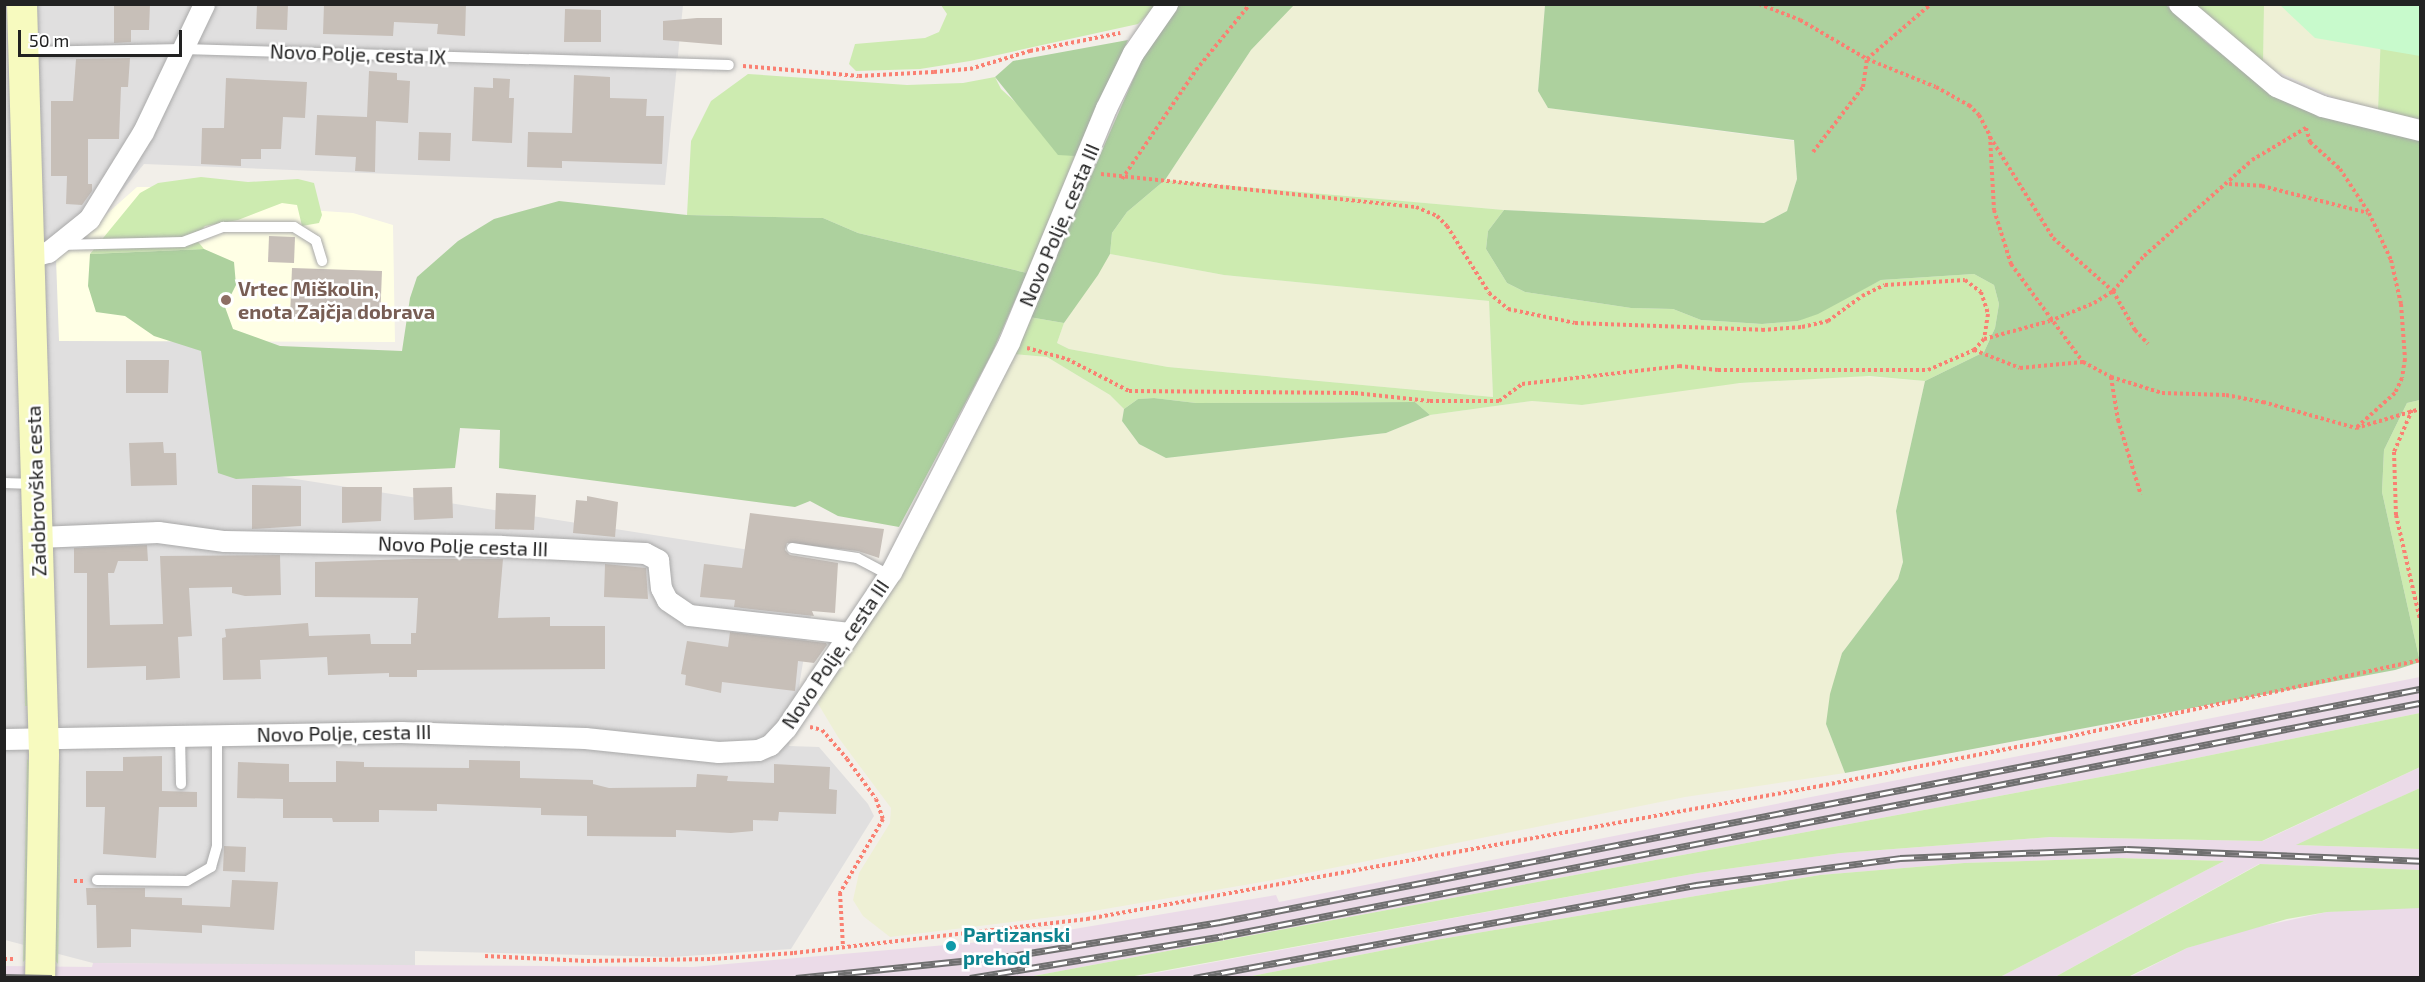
<!DOCTYPE html>
<html>
<head>
<meta charset="utf-8">
<style>
	body { margin:0 }
	#map { position:relative; width:2425px; height:982px; overflow:hidden; background:#f2efe9; font-family:"Exo 2",sans-serif }
	div>[style] { position:absolute }
	[style*='--x'] { left:calc(var(--x)*1px); top:calc(var(--y)*1px); width:calc(var(--w)*1px); rotate:calc(var(--a)*1deg) }
	.residential>* { inset:0; background:#e0dfdf }
	.industrial>* { inset:0; background:#ebdbe8 }
	.education>* { inset:0; background:#ffffe5 }
	.farmland>* { inset:0; background:#eef0d5 }
	.grass>* { inset:0; background:#cdebb0 }
	.forest>* { inset:0; background:#add19e }
	.park>* { inset:0; background:#c8facc }
	.building>* { inset:0; background:#c7bfb8 }
	.path>* { height:4px; margin-top:-2px; transform-origin:0; background:repeating-linear-gradient(90deg,#fa8072 0 3px,transparent 0 6px) }
	.roads { filter:drop-shadow(0 0 2px #a9a9a9) drop-shadow(0 0 2px #a9a9a9) }
	.lane>* { height:10px; margin:-5px; padding:0 5px; transform-origin:5px; border-radius:5px; background:#fff }
	.street>* { height:21px; margin:-10.5px; padding:0 10.5px; transform-origin:10.5px; border-radius:10.5px; background:#fff }
	.secondary>* { height:30px; margin:-15px; padding:0 15px; transform-origin:15px; border-radius:15px; background:#f7fabf }
	.rail>* { height:7px; margin-top:-3.5px; transform-origin:0; background:repeating-linear-gradient(90deg,#fff 0 14px,#707070 0 28px); box-sizing:border-box; border-block:2px solid #707070 }
	.dots>* { width:16px; height:16px; translate:-50% -50%; box-sizing:border-box; border:3px solid #fff; border-radius:50% }
	span { translate:-50% -50%; white-space:nowrap; text-align:center; line-height:1.15; -webkit-text-stroke:5px #fff; paint-order:stroke }
	.street-label { font-size:20px; color:#222 }
	.education-label { font-size:20px; color:#785e54; font-weight:700 }
	.left { translate:0 -50%; text-align:left }
	.culture-label { font-size:20px; color:#0d838f; font-weight:700 }
	.frame { position:absolute; inset:0; border:6px solid #222; pointer-events:none }
	.scale { position:absolute; left:18px; top:30px; width:164px; height:27px; box-sizing:border-box; border:3px solid #222; border-top:0; padding-left:8px; font-size:18px; line-height:21px; white-space:nowrap; color:#222; -webkit-text-stroke:4px #fff; paint-order:stroke }
</style>
</head>
<body>
<div id="map">
	<div class="residential">
		<div style="clip-path:polygon(4px 5px,683px 5px,665px 185px,144px 164px,65px 261px,189px 285px,245px 471px,820px 561px,789px 746px,819px 747px,868px 804px,874px 816px,791px 949px,672px 957px,415px 951px,415px 967px,93px 963px,5px 940px)"></div>
	</div>
	<div class="industrial">
		<div style="clip-path:polygon(2420px 677px,2420px 713px,2122px 773px,1028px 977px,5px 978px,5px 966px,92px 967px,93px 963px,693px 967px,1015px 939px,1276px 895px,1279px 902px)"></div>
		<div style="clip-path:polygon(2420px 767px,2420px 788px,2297px 845px,2420px 849px,2420px 870px,2259px 864px,2055px 977px,2000px 977px,2224px 861px,2118px 858px,1964px 863px,1820px 875px,1441px 939px,1247px 977px,1129px 978px,1698px 873px,1841px 853px,2050px 837px,2263px 841px)"></div>
		<div style="clip-path:polygon(2388px 907px,2420px 908px,2420px 977px,2128px 978px,2187px 948px,2244px 930px,2327px 912px)"></div>
	</div>
	<div class="education">
		<div style="clip-path:polygon(137px 187px,300px 187px,308px 210px,353px 213px,393px 225px,395px 342px,59px 341px,56px 259px)"></div>
	</div>
	<div class="farmland">
		<div style="clip-path:polygon(1294px 4px,1545px 5px,1538px 91px,1548px 108px,1794px 141px,1797px 179px,1787px 211px,1764px 223px,1504px 210px,1165px 180px,1251px 50px)"></div>
		<div style="clip-path:polygon(2264px 5px,2382px 5px,2378px 111px,2344px 102px,2263px 65px)"></div>
		<div style="clip-path:polygon(1110px 254px,1224px 275px,1489px 301px,1493px 397px,1168px 367px,1069px 349px,1057px 343px,1064px 323px)"></div>
		<div style="clip-path:polygon(1012px 354px,1047px 357px,1110px 395px,1124px 409px,1122px 421px,1139px 444px,1166px 458px,1386px 433px,1430px 415px,1532px 401px,1582px 405px,1709px 385px,1863px 376px,1925px 381px,1896px 511px,1903px 562px,1898px 579px,1842px 653px,1826px 724px,1845px 773px,1685px 797px,1273px 880px,1076px 914px,890px 937px,863px 916px,853px 900px,859px 873px,890px 823px,891px 808px,838px 737px,817px 702px,906px 567px)"></div>
	</div>
	<div class="grass">
		<div style="clip-path:polygon(941px 5px,1157px 5px,1138px 24px,970px 61px,920px 69px,856px 71px,849px 64px,855px 44px,925px 38px,939px 32px,947px 14px)"></div>
		<div style="clip-path:polygon(2193px 5px,2264px 5px,2263px 65px)"></div>
		<div style="clip-path:polygon(2382px 5px,2420px 5px,2420px 119px,2378px 111px)"></div>
		<div style="clip-path:polygon(748px 74px,907px 85px,963px 83px,995px 77px,1001px 89px,1075px 156px,1027px 273px,858px 233px,823px 218px,687px 215px,691px 141px,711px 101px)"></div>
		<div style="clip-path:polygon(201px 177px,248px 182px,298px 179px,314px 183px,322px 215px,319px 223px,302px 226px,297px 205px,282px 203px,238px 220px,205px 226px,195px 238px,204px 249px,90px 254px,140px 193px,158px 183px)"></div>
		<div style="clip-path:polygon(1165px 180px,1504px 210px,1488px 231px,1486px 249px,1507px 283px,1525px 292px,1631px 308px,1673px 309px,1701px 320px,1762px 324px,1798px 321px,1881px 280px,1974px 274px,1994px 285px,1999px 304px,1995px 328px,1984px 352px,1925px 381px,1869px 376px,1740px 383px,1582px 405px,1532px 401px,1430px 415px,1415px 402px,1196px 403px,1154px 398px,1138px 399px,1124px 409px,1110px 395px,1047px 357px,1012px 354px,1029px 317px,1064px 323px,1057px 343px,1069px 349px,1168px 367px,1493px 397px,1489px 301px,1224px 275px,1110px 254px,1112px 233px,1127px 212px)"></div>
		<div style="clip-path:polygon(2420px 400px,2420px 662px,2382px 492px,2384px 450px,2407px 403px)"></div>
		<div style="clip-path:polygon(23px 592px,28px 595px,31px 706px,25px 706px)"></div>
		<div style="clip-path:polygon(2420px 713px,2420px 767px,2262px 841px,2050px 837px,1841px 853px,1698px 873px,1129px 977px,1028px 977px,2122px 773px)"></div>
		<div style="clip-path:polygon(27px 759px,30px 764px,29px 956px,23px 962px)"></div>
		<div style="clip-path:polygon(60px 762px,60px 862px,58px 964px,52px 956px,56px 771px)"></div>
		<div style="clip-path:polygon(2420px 788px,2420px 849px,2296px 845px,2360px 815px)"></div>
		<div style="clip-path:polygon(2118px 858px,2224px 861px,2000px 977px,1247px 977px,1441px 939px,1820px 875px,1964px 863px)"></div>
		<div style="clip-path:polygon(2260px 864px,2420px 870px,2420px 908px,2327px 912px,2287px 919px,2187px 948px,2128px 977px,2055px 977px)"></div>
	</div>
	<div class="forest">
		<div style="clip-path:polygon(1177px 5px,1294px 5px,1251px 50px,1165px 180px,1127px 212px,1112px 233px,1110px 254px,1098px 275px,1064px 323px,1029px 317px,1143px 57px)"></div>
		<div style="clip-path:polygon(1545px 5px,2166px 5px,2206px 42px,2272px 91px,2420px 138px,2420px 400px,2407px 403px,2384px 450px,2382px 492px,2420px 662px,2395px 670px,1845px 773px,1826px 724px,1830px 694px,1842px 653px,1898px 579px,1903px 562px,1896px 511px,1925px 381px,1984px 352px,1995px 328px,1999px 304px,1994px 285px,1974px 274px,1881px 280px,1818px 314px,1798px 321px,1762px 324px,1701px 320px,1673px 309px,1631px 308px,1525px 292px,1507px 283px,1486px 249px,1488px 231px,1504px 210px,1764px 223px,1787px 211px,1797px 179px,1794px 140px,1548px 108px,1538px 91px)"></div>
		<div style="clip-path:polygon(1128px 40px,1075px 156px,1058px 155px,995px 77px,1013px 61px)"></div>
		<div style="clip-path:polygon(559px 201px,687px 215px,823px 218px,858px 233px,1027px 273px,992px 353px,899px 527px,838px 516px,810px 501px,795px 507px,499px 468px,500px 430px,460px 428px,455px 468px,236px 479px,218px 473px,201px 351px,154px 336px,125px 316px,96px 312px,88px 286px,90px 254px,204px 249px,234px 262px,236px 285px,225px 307px,233px 329px,280px 346px,402px 351px,410px 298px,417px 277px,458px 241px,494px 219px)"></div>
		<div style="clip-path:polygon(1154px 398px,1196px 403px,1415px 402px,1430px 415px,1386px 433px,1166px 458px,1139px 444px,1122px 421px,1124px 409px,1138px 399px)"></div>
	</div>
	<div class="park">
		<div style="clip-path:polygon(2280px 5px,2420px 5px,2420px 56px,2315px 38px)"></div>
	</div>
	<div class="building">
		<div style="clip-path:polygon(114px 4px,150px 4px,149px 30px,131px 30px,131px 42px,114px 43px)"></div>
		<div style="clip-path:polygon(257px 4px,288px 4px,287px 30px,256px 29px)"></div>
		<div style="clip-path:polygon(324px 4px,466px 4px,465px 36px,437px 34px,438px 24px,394px 22px,393px 36px,323px 34px)"></div>
		<div style="clip-path:polygon(565px 9px,601px 10px,601px 42px,564px 42px)"></div>
		<div style="clip-path:polygon(697px 18px,722px 18px,722px 45px,663px 40px,663px 21px)"></div>
		<div style="clip-path:polygon(130px 58px,128px 87px,121px 87px,119px 139px,88px 139px,88px 184px,92px 184px,92px 191px,82px 205px,66px 204px,67px 176px,51px 176px,51px 101px,73px 101px,76px 59px)"></div>
		<div style="clip-path:polygon(369px 71px,397px 73px,397px 80px,410px 81px,408px 123px,376px 121px,375px 172px,355px 171px,356px 157px,315px 155px,317px 115px,367px 117px)"></div>
		<div style="clip-path:polygon(574px 75px,610px 77px,610px 98px,647px 99px,646px 116px,664px 116px,662px 164px,562px 161px,562px 168px,527px 167px,528px 132px,572px 133px)"></div>
		<div style="clip-path:polygon(226px 78px,307px 82px,305px 118px,283px 117px,281px 149px,261px 149px,261px 159px,241px 159px,241px 166px,201px 164px,202px 128px,224px 128px)"></div>
		<div style="clip-path:polygon(493px 78px,510px 79px,509px 98px,514px 98px,512px 143px,472px 141px,474px 87px,493px 88px)"></div>
		<div style="clip-path:polygon(419px 132px,451px 133px,450px 161px,418px 160px)"></div>
		<div style="clip-path:polygon(269px 236px,295px 237px,294px 263px,268px 262px)"></div>
		<div style="clip-path:polygon(292px 268px,382px 271px,380px 320px,290px 317px)"></div>
		<div style="clip-path:polygon(126px 360px,169px 360px,168px 393px,126px 393px)"></div>
		<div style="clip-path:polygon(163px 442px,164px 453px,176px 453px,177px 485px,131px 486px,129px 443px)"></div>
		<div style="clip-path:polygon(252px 485px,301px 486px,301px 526px,252px 529px)"></div>
		<div style="clip-path:polygon(342px 487px,382px 487px,381px 521px,342px 523px)"></div>
		<div style="clip-path:polygon(452px 487px,453px 518px,414px 520px,413px 488px)"></div>
		<div style="clip-path:polygon(496px 493px,536px 495px,534px 530px,495px 529px)"></div>
		<div style="clip-path:polygon(587px 496px,618px 502px,615px 537px,573px 533px,576px 500px,587px 501px)"></div>
		<div style="clip-path:polygon(750px 513px,884px 529px,879px 558px,858px 551px,787px 543px,785px 550px,790px 555px,838px 563px,835px 613px,812px 611px,814px 616px,734px 607px,735px 600px,700px 597px,704px 564px,742px 568px)"></div>
		<div style="clip-path:polygon(147px 545px,148px 561px,118px 561px,114px 573px,108px 573px,110px 625px,163px 624px,160px 556px,280px 555px,281px 595px,245px 596px,232px 593px,232px 587px,189px 588px,192px 636px,178px 637px,180px 678px,146px 680px,146px 666px,87px 668px,87px 573px,74px 573px,74px 548px)"></div>
		<div style="clip-path:polygon(412px 559px,503px 559px,498px 618px,550px 617px,550px 626px,605px 626px,605px 669px,417px 670px,417px 677px,389px 677px,389px 673px,328px 675px,327px 657px,260px 660px,261px 679px,223px 680px,222px 638px,226px 637px,225px 629px,308px 623px,309px 636px,370px 634px,371px 644px,411px 644px,411px 633px,416px 633px,418px 598px,315px 597px,315px 562px)"></div>
		<div style="clip-path:polygon(605px 564px,646px 568px,648px 599px,604px 597px)"></div>
		<div style="clip-path:polygon(730px 632px,826px 643px,827px 645px,814px 663px,798px 661px,795px 691px,722px 682px,721px 693px,685px 685px,686px 675px,681px 674px,687px 641px,728px 647px)"></div>
		<div style="clip-path:polygon(162px 756px,162px 791px,197px 792px,197px 807px,159px 807px,156px 858px,103px 854px,105px 807px,86px 807px,86px 771px,123px 771px,123px 757px)"></div>
		<div style="clip-path:polygon(469px 760px,520px 761px,520px 778px,593px 780px,593px 784px,609px 788px,696px 787px,697px 774px,728px 776px,727px 781px,774px 783px,774px 764px,830px 767px,829px 789px,837px 790px,836px 814px,779px 812px,778px 821px,753px 820px,753px 831px,731px 833px,676px 830px,676px 837px,587px 836px,587px 816px,541px 815px,541px 808px,437px 804px,437px 811px,379px 810px,379px 822px,333px 822px,332px 818px,283px 818px,283px 799px,237px 798px,238px 762px,289px 764px,289px 782px,336px 782px,336px 761px,364px 762px,364px 767px,469px 768px)"></div>
		<div style="clip-path:polygon(224px 846px,246px 847px,245px 872px,223px 871px)"></div>
		<div style="clip-path:polygon(232px 880px,278px 882px,274px 930px,202px 925px,202px 933px,131px 929px,131px 947px,97px 948px,96px 905px,87px 905px,86px 888px,145px 888px,145px 897px,182px 898px,182px 905px,230px 907px)"></div>
	</div>
	<div class="path">
		<div style="--x:1759;--y:4;--w:44;--a:21.3"></div>
		<div style="--x:1800;--y:20;--w:78;--a:30.2"></div>
		<div style="--x:1867;--y:59;--w:74;--a:22.1"></div>
		<div style="--x:1936;--y:87;--w:38;--a:29"></div>
		<div style="--x:1969;--y:105;--w:14;--a:45"></div>
		<div style="--x:1979;--y:115;--w:24;--a:62"></div>
		<div style="--x:1990;--y:136;--w:74;--a:86.9"></div>
		<div style="--x:1994;--y:210;--w:57;--a:72.5"></div>
		<div style="--x:2011;--y:264;--w:122;--a:53.7"></div>
		<div style="--x:743;--y:66;--w:116;--a:4.9"></div>
		<div style="--x:859;--y:76;--w:75;--a:-3.1"></div>
		<div style="--x:934;--y:72;--w:36;--a:-5"></div>
		<div style="--x:970;--y:69;--w:63;--a:-16.7"></div>
		<div style="--x:1030;--y:51;--w:92;--a:-11.3"></div>
		<div style="--x:2306;--y:128;--w:15;--a:74"></div>
		<div style="--x:2310;--y:142;--w:40;--a:42"></div>
		<div style="--x:2340;--y:169;--w:53;--a:56.6"></div>
		<div style="--x:2369;--y:213;--w:52;--a:64.9"></div>
		<div style="--x:2391;--y:260;--w:45;--a:77.2"></div>
		<div style="--x:2401;--y:304;--w:55;--a:85.8"></div>
		<div style="--x:2405;--y:359;--w:19;--a:99"></div>
		<div style="--x:2402;--y:378;--w:17;--a:115"></div>
		<div style="--x:2395;--y:393;--w:51;--a:138.2"></div>
		<div style="--x:1990;--y:137;--w:119;--a:58"></div>
		<div style="--x:2053;--y:238;--w:80;--a:41.5"></div>
		<div style="--x:2113;--y:291;--w:45;--a:60.6"></div>
		<div style="--x:2135;--y:330;--w:19;--a:47"></div>
		<div style="--x:1813;--y:152;--w:82;--a:-52.4"></div>
		<div style="--x:1863;--y:87;--w:28;--a:-82"></div>
		<div style="--x:1867;--y:59;--w:84;--a:-40.7"></div>
		<div style="--x:1101;--y:174;--w:317;--a:6"></div>
		<div style="--x:1416;--y:207;--w:23;--a:23"></div>
		<div style="--x:1437;--y:216;--w:14;--a:45"></div>
		<div style="--x:1447;--y:226;--w:79;--a:57.9"></div>
		<div style="--x:1489;--y:293;--w:25;--a:40"></div>
		<div style="--x:1508;--y:309;--w:68;--a:11.8"></div>
		<div style="--x:1575;--y:323;--w:187;--a:2.1"></div>
		<div style="--x:1762;--y:330;--w:40;--a:-4.3"></div>
		<div style="--x:1802;--y:327;--w:27;--a:-13"></div>
		<div style="--x:1828;--y:321;--w:42;--a:-36.3"></div>
		<div style="--x:1862;--y:296;--w:25;--a:-26"></div>
		<div style="--x:1885;--y:285;--w:80;--a:-3.6"></div>
		<div style="--x:1965;--y:280;--w:20;--a:37"></div>
		<div style="--x:1981;--y:292;--w:23;--a:72"></div>
		<div style="--x:1988;--y:314;--w:25;--a:99"></div>
		<div style="--x:1984;--y:339;--w:15;--a:132"></div>
		<div style="--x:1122;--y:179;--w:132;--a:-55.8"></div>
		<div style="--x:1196;--y:70;--w:85;--a:-50.7"></div>
		<div style="--x:2229;--y:184;--w:33;--a:3"></div>
		<div style="--x:2262;--y:186;--w:109;--a:14.3"></div>
		<div style="--x:1984;--y:339;--w:68;--a:-15.3"></div>
		<div style="--x:2050;--y:321;--w:48;--a:-22.2"></div>
		<div style="--x:2094;--y:303;--w:22;--a:-32"></div>
		<div style="--x:2113;--y:291;--w:47;--a:-48.5"></div>
		<div style="--x:2144;--y:256;--w:144;--a:-41.6"></div>
		<div style="--x:2252;--y:160;--w:63;--a:-30.7"></div>
		<div style="--x:1027;--y:348;--w:41;--a:15.4"></div>
		<div style="--x:1067;--y:359;--w:70;--a:27.3"></div>
		<div style="--x:1129;--y:391;--w:226;--a:0.5"></div>
		<div style="--x:1355;--y:393;--w:75;--a:6.1"></div>
		<div style="--x:1430;--y:401;--w:69;--a:0"></div>
		<div style="--x:1499;--y:401;--w:29;--a:-36"></div>
		<div style="--x:1522;--y:384;--w:158;--a:-6.5"></div>
		<div style="--x:1679;--y:366;--w:39;--a:6"></div>
		<div style="--x:1718;--y:370;--w:210;--a:0"></div>
		<div style="--x:1928;--y:370;--w:50;--a:-23.5"></div>
		<div style="--x:1974;--y:350;--w:49;--a:21.4"></div>
		<div style="--x:2020;--y:368;--w:63;--a:-5.4"></div>
		<div style="--x:2083;--y:362;--w:32;--a:28"></div>
		<div style="--x:2111;--y:377;--w:53;--a:17.4"></div>
		<div style="--x:2162;--y:393;--w:64;--a:1.8"></div>
		<div style="--x:2226;--y:395;--w:38;--a:11"></div>
		<div style="--x:2263;--y:402;--w:97;--a:15.6"></div>
		<div style="--x:2356;--y:428;--w:67;--a:-16.5"></div>
		<div style="--x:2111;--y:377;--w:44;--a:80.8"></div>
		<div style="--x:2118;--y:420;--w:78;--a:73"></div>
		<div style="--x:2412;--y:410;--w:46;--a:113.2"></div>
		<div style="--x:2394;--y:452;--w:63;--a:88.2"></div>
		<div style="--x:2396;--y:515;--w:108;--a:77.1"></div>
		<div style="--x:810;--y:727;--w:12;--a:14"></div>
		<div style="--x:822;--y:730;--w:38;--a:49"></div>
		<div style="--x:847;--y:759;--w:49;--a:54.1"></div>
		<div style="--x:876;--y:799;--w:21;--a:71"></div>
		<div style="--x:883;--y:819;--w:86;--a:120.2"></div>
		<div style="--x:840;--y:893;--w:53;--a:86.8"></div>
		<div style="--x:74;--y:881;--w:10;--a:0"></div>
		<div style="--x:485;--y:956;--w:102;--a:2.8"></div>
		<div style="--x:587;--y:961;--w:125;--a:-0.9"></div>
		<div style="--x:712;--y:959;--w:82;--a:-4.2"></div>
		<div style="--x:794;--y:953;--w:295;--a:-6.6"></div>
		<div style="--x:1087;--y:919;--w:745;--a:-10.28"></div>
		<div style="--x:1820;--y:786;--w:243;--a:-11.2"></div>
		<div style="--x:2058;--y:739;--w:371;--a:-12.3"></div>
		<div style="--x:4;--y:959;--w:11;--a:0"></div>
	</div>
	<div class="roads">
		<div class="lane">
			<div style="--x:24;--y:52;--w:159;--a:-1.1"></div>
			<div style="--x:183;--y:49;--w:546;--a:1.68"></div>
			<div style="--x:59;--y:245;--w:124;--a:-1.4"></div>
			<div style="--x:183;--y:242;--w:43;--a:-20.6"></div>
			<div style="--x:223;--y:227;--w:71;--a:0"></div>
			<div style="--x:294;--y:227;--w:26;--a:32"></div>
			<div style="--x:316;--y:241;--w:21;--a:73"></div>
			<div style="--x:4;--y:483;--w:30;--a:2"></div>
			<div style="--x:792;--y:548;--w:66;--a:8.7"></div>
			<div style="--x:857;--y:558;--w:36;--a:28"></div>
			<div style="--x:180;--y:736;--w:48;--a:88.8"></div>
			<div style="--x:97;--y:880;--w:90;--a:0.6"></div>
			<div style="--x:187;--y:881;--w:28;--a:-30"></div>
			<div style="--x:211;--y:867;--w:22;--a:-74"></div>
			<div style="--x:217;--y:846;--w:111;--a:-90"></div>
		</div>
		<div class="street">
			<div style="--x:2179;--y:4;--w:127;--a:40.2"></div>
			<div style="--x:2276;--y:86;--w:50;--a:23.5"></div>
			<div style="--x:2322;--y:106;--w:101;--a:13.8"></div>
			<div style="--x:30;--y:257;--w:19;--a:-16"></div>
			<div style="--x:48;--y:252;--w:53;--a:-38.8"></div>
			<div style="--x:89;--y:219;--w:102;--a:-58.2"></div>
			<div style="--x:143;--y:132;--w:142;--a:-64.5"></div>
			<div style="--x:38;--y:537;--w:120;--a:-2.4"></div>
			<div style="--x:158;--y:532;--w:67;--a:7.8"></div>
			<div style="--x:224;--y:541;--w:277;--a:1"></div>
			<div style="--x:501;--y:546;--w:144;--a:2.8"></div>
			<div style="--x:645;--y:553;--w:15;--a:28"></div>
			<div style="--x:658;--y:560;--w:28;--a:84"></div>
			<div style="--x:661;--y:588;--w:13;--a:63"></div>
			<div style="--x:667;--y:600;--w:27;--a:34"></div>
			<div style="--x:689;--y:615;--w:161;--a:6.4"></div>
			<div style="--x:4;--y:739;--w:397;--a:-1"></div>
			<div style="--x:401;--y:732;--w:184;--a:1.9"></div>
			<div style="--x:585;--y:738;--w:134;--a:6"></div>
			<div style="--x:718;--y:752;--w:40;--a:-2.9"></div>
			<div style="--x:758;--y:750;--w:13;--a:-23"></div>
			<div style="--x:770;--y:745;--w:23;--a:-47"></div>
			<div style="--x:786;--y:728;--w:188;--a:-56.1"></div>
			<div style="--x:891;--y:572;--w:259;--a:-62.8"></div>
			<div style="--x:1009;--y:342;--w:253;--a:-67.5"></div>
			<div style="--x:1106;--y:108;--w:61;--a:-63.9"></div>
			<div style="--x:1133;--y:53;--w:60;--a:-55.2"></div>
		</div>
		<div class="secondary">
			<div style="--x:22;--y:4;--w:751;--a:88.32"></div>
			<div style="--x:44;--y:755;--w:223;--a:91"></div>
		</div>
	</div>
	<div class="rail">
		<div style="--x:4;--y:977;--w:48;--a:1.2"></div>
		<div style="--x:796;--y:978;--w:222;--a:-5.9"></div>
		<div style="--x:1017;--y:955;--w:206;--a:-9.2"></div>
		<div style="--x:1220;--y:922;--w:1222;--a:-10.99"></div>
		<div style="--x:970;--y:978;--w:256;--a:-9.4"></div>
		<div style="--x:1223;--y:936;--w:1219;--a:-11.02"></div>
		<div style="--x:1194;--y:978;--w:511;--a:-10.5"></div>
		<div style="--x:1696;--y:885;--w:206;--a:-7.5"></div>
		<div style="--x:1900;--y:858;--w:227;--a:-2.3"></div>
		<div style="--x:2127;--y:849;--w:293;--a:2.3"></div>
	</div>
	<div class="dots">
		<div style="left:226px;top:300px;background:#8d6e63"></div>
		<div style="left:951px;top:946px;background:#0f9aa8"></div>
	</div>
	<div class="street-label">
		<span style="left:358px;top:54px;rotate:2deg">Novo Polje, cesta IX</span>
		<span style="left:1059px;top:225px;rotate:-67deg">Novo Polje, cesta III</span>
		<span style="left:36px;top:491px;rotate:-92deg">Zadobrovška cesta</span>
		<span style="left:463px;top:546px;rotate:2deg">Novo Polje cesta III</span>
		<span style="left:835px;top:654px;rotate:-56deg">Novo Polje, cesta III</span>
		<span style="left:344px;top:733px;rotate:-1deg">Novo Polje, cesta III</span>
	</div>
	<div class="education-label">
		<span class="left" style="left:238px;top:300px">Vrtec Miškolin,<br>enota Zajčja dobrava</span>
	</div>
	<div class="culture-label">
		<span class="left" style="left:963px;top:946px">Partizanski<br>prehod</span>
	</div>
	<div class="frame"></div>
	<div class="scale">50 m</div>
</div>
</body>
</html>
